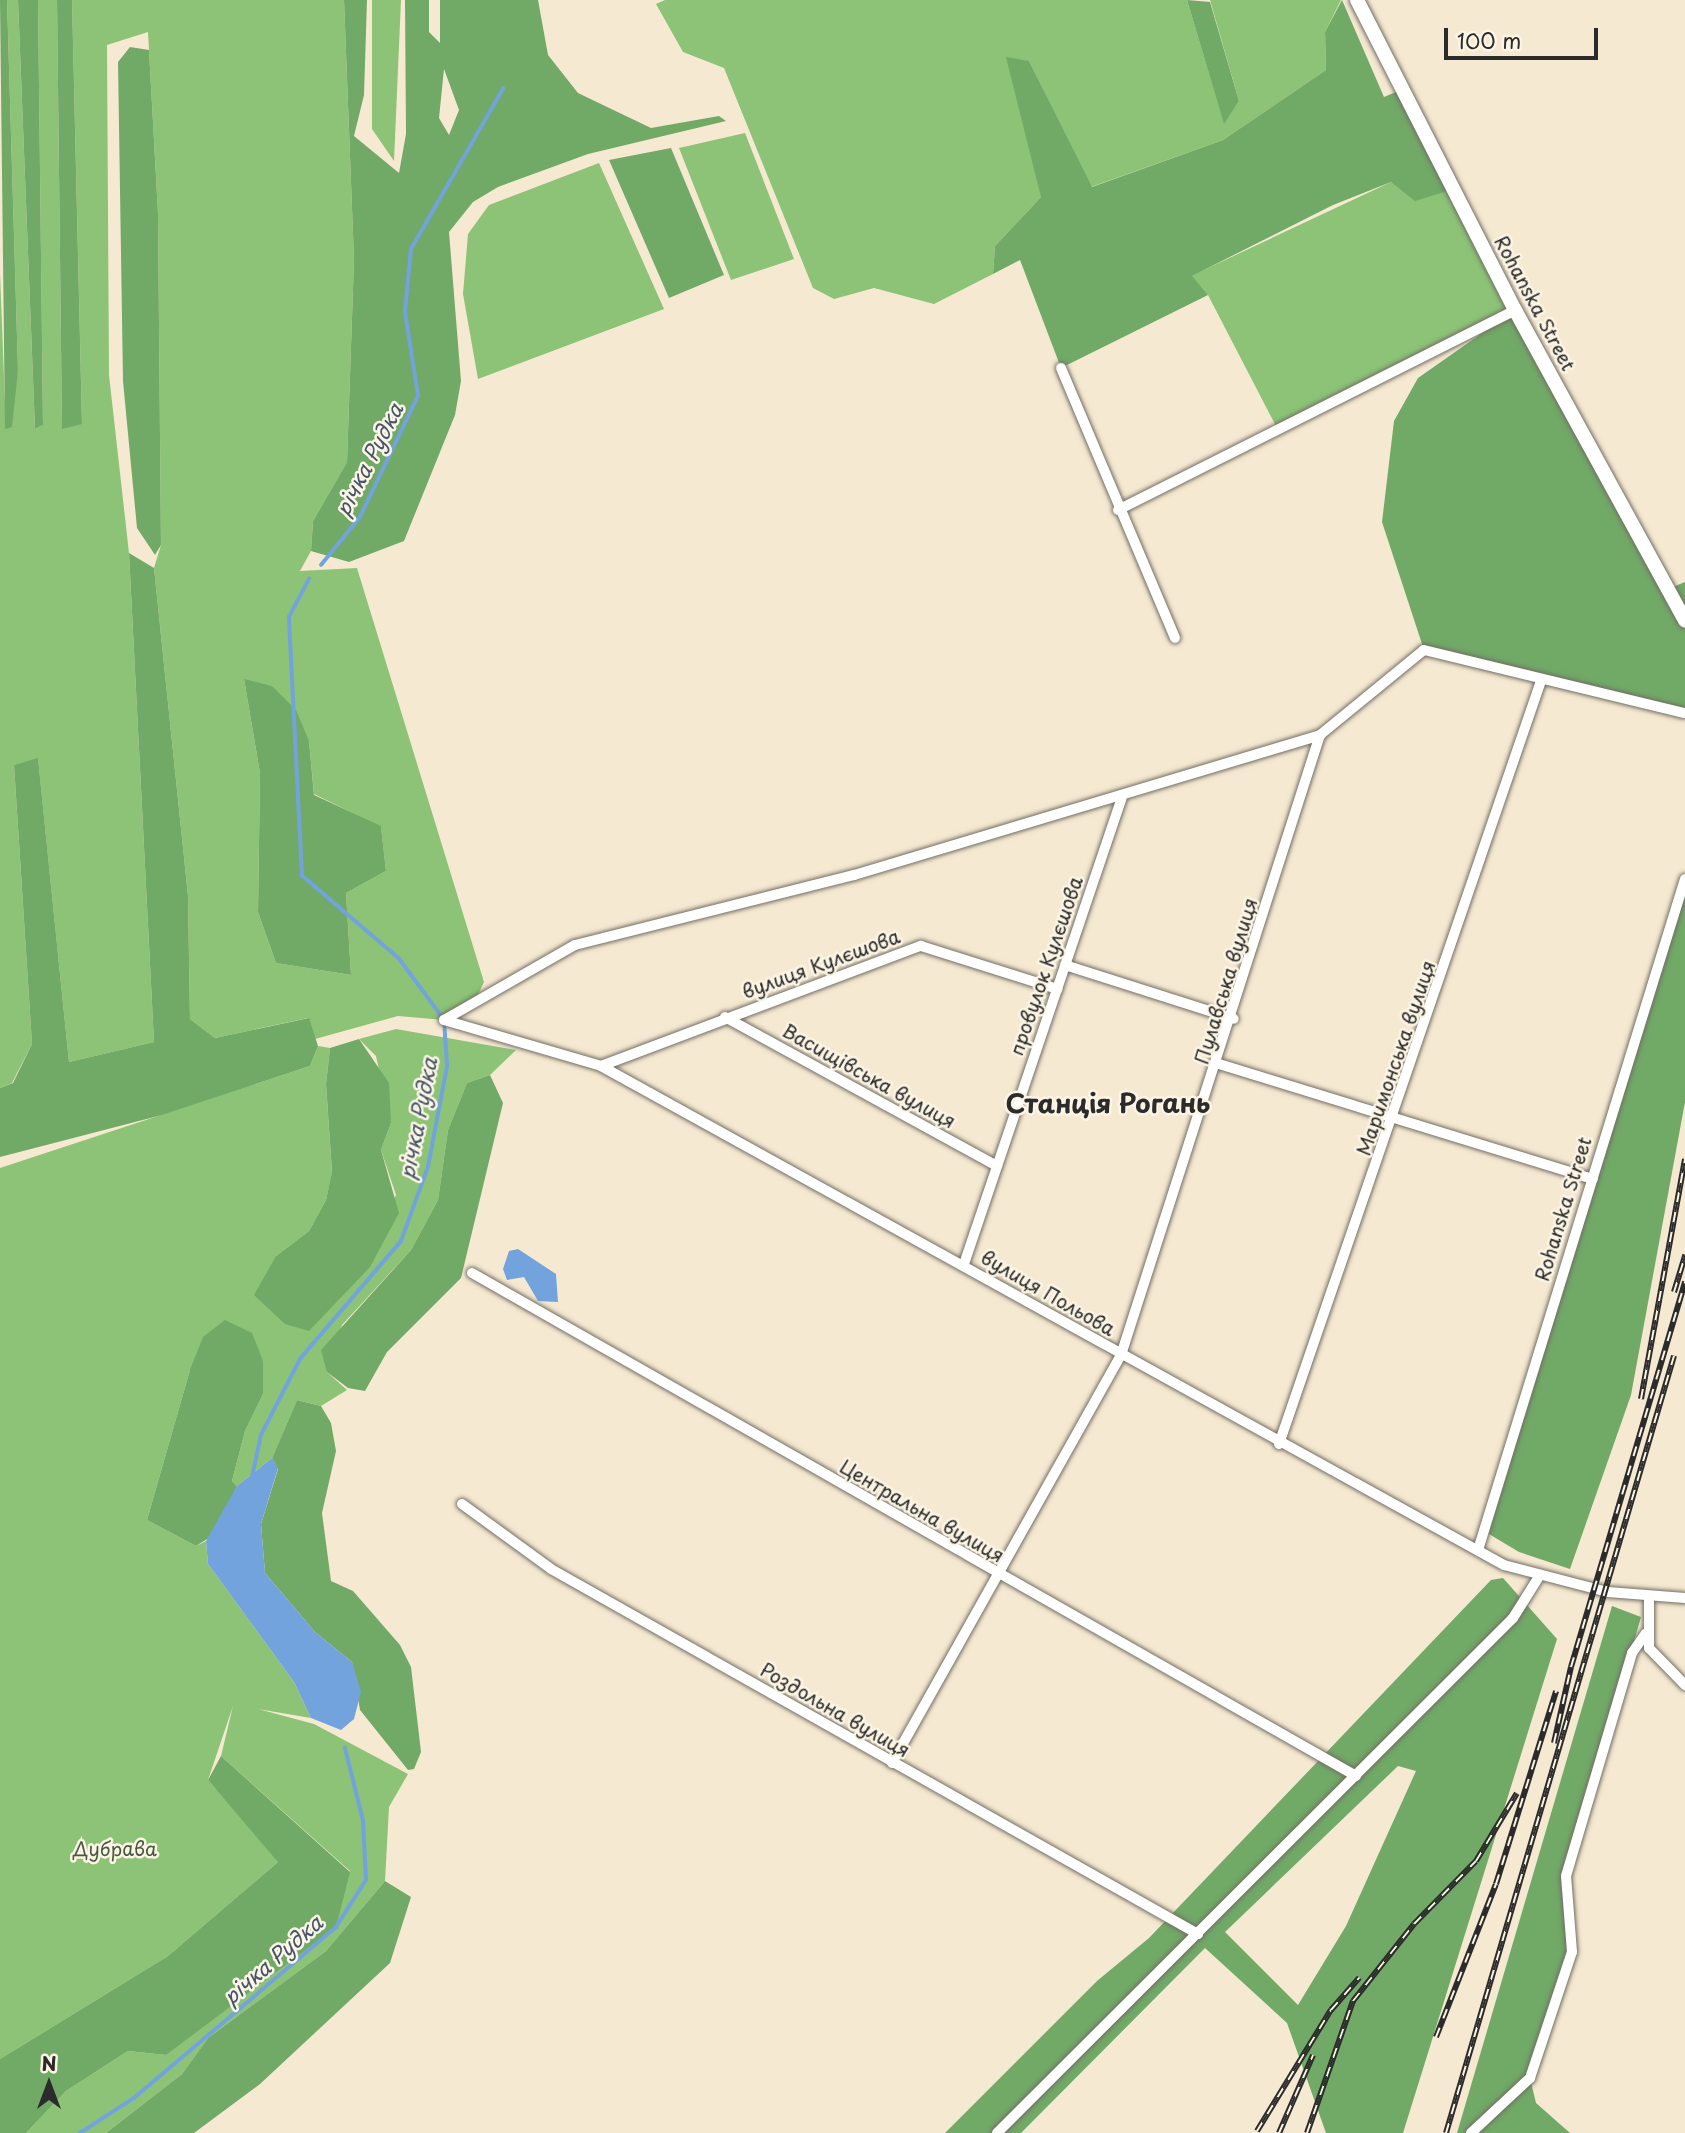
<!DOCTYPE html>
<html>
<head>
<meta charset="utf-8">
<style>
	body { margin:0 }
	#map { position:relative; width:1685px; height:2133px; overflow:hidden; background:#f6e9d1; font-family:"Playpen Sans",sans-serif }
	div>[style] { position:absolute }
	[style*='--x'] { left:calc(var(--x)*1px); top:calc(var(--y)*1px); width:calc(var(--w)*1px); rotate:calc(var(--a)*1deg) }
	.green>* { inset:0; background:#8cc376 }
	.forest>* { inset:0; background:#71a967 }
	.water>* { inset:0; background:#73a3dd }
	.stream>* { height:3.5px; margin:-1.75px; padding:0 1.75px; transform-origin:1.75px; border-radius:1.75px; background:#73a3dd }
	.roads { filter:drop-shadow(0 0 2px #726e65) drop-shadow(0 0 2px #726e65) }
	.minor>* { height:10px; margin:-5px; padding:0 5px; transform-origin:5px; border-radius:5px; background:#fff }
	.major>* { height:14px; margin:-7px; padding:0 7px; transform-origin:7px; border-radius:7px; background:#fff }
	.rail>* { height:6px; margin-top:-3px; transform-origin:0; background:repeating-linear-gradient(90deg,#fcf5e5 0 10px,#2b2b2b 0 20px); box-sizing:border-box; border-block:2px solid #2b2b2b }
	span { translate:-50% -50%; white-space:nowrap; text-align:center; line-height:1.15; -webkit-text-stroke:5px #fcf5e5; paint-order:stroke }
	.street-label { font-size:19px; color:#2b2b2b }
	.park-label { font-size:19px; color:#485942 }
	.water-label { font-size:21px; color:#445569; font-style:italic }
	.district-label { font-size:26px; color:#2b2b2b; font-weight:700 }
	.north { position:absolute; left:14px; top:2049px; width:70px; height:70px; -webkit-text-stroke:5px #fcf5e5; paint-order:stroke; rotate:0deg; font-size:19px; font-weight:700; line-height:28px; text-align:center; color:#2b2b2b }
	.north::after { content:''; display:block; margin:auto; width:24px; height:32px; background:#2b2b2b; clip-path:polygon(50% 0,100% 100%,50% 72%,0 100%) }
	.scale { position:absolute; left:1444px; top:28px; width:154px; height:32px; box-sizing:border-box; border:4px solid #2b2b2b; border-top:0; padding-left:9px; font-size:21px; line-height:24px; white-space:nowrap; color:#2b2b2b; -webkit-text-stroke:5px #fcf5e5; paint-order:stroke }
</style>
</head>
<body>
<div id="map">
	<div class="green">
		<div style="clip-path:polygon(evenodd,7px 0,18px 0,35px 429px,43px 425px,38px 0,57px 0,62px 428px,82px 423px,72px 0,344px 0,354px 260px,347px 462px,313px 521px,311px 551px,300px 571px,357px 568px,484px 982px,474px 1003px,444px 1020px,398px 1016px,315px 1039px,308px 1018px,215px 1038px,190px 1019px,188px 896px,154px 568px,161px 545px,158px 213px,148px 32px,107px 45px,109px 375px,129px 553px,154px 1042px,69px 1062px,38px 759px,14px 765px,32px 1044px,12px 1083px,0 1088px,0 273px,6px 429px,18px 370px,7px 0,244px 679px,309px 741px,314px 794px,381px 827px,386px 871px,346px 893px,351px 975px,276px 963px,258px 912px,260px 773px,244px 679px)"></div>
		<div style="clip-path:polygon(372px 0,401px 0,394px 161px,372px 129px)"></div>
		<div style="clip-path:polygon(665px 0,1187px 0,1224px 123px,1239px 101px,1210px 0,1341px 0,1325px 32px,1326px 70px,1223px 140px,1091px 187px,1029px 61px,1041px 197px,995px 246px,993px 274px,934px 304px,874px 288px,834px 299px,813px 288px,724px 68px,683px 52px,656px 4px)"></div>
		<div style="clip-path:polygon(745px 133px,794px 259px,731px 280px,679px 148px)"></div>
		<div style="clip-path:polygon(599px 163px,664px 309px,478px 379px,463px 294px,468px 234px,489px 205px)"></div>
		<div style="clip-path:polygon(1391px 182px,1454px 189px,1515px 310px,1278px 430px,1208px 295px,1191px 276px)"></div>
		<div style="clip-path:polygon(396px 1029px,516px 1050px,490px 1075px,467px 1083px,448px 1130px,438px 1200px,411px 1250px,342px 1325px,327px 1372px,347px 1390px,321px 1406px,297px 1400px,272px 1458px,237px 1486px,232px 1481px,245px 1431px,263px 1394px,263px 1361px,254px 1349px,190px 1370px,147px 1520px,196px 1546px,206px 1541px,208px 1564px,294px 1682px,311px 1718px,258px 1709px,314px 1724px,408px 1774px,389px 1807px,385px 1881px,326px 1951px,208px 2038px,182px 2074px,106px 2133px,26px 2133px,66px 2091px,128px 2051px,166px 2055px,350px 1871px,221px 1756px,233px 1706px,208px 1780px,279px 1861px,168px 1956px,0 2059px,0 1168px,310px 1066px,318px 1046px,330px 1048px,326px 1084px,332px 1173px,326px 1200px,309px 1231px,276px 1256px,337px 1301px,396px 1195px,381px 1150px,391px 1123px,376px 1056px,359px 1039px)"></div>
	</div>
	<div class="forest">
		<div style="clip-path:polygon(0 0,7px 0,18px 370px,12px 427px,5px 429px)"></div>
		<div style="clip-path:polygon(18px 0,38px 0,43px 425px,35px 429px)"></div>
		<div style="clip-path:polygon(57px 0,72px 0,82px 424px,62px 429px)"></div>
		<div style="clip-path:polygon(evenodd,344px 0,367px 0,364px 95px,354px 136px,399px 173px,406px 134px,405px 0,429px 0,429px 32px,440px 43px,440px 0,538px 0,548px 55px,578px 93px,651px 128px,719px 116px,726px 121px,588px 154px,498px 187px,473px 202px,449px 232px,461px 381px,455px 415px,404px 541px,349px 562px,311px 551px,313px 521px,347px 462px,354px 260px,344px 0,444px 69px,459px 110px,449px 135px,439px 118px,444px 69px)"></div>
		<div style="clip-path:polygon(1187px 0,1210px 2px,1239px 101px,1224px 124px)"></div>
		<div style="clip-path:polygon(1342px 0,1384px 97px,1403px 89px,1454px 189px,1415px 201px,1391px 182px,1333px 205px,1192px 276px,1208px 295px,1061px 368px,1020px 260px,993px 274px,995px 246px,1041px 197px,1006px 57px,1029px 61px,1092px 187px,1223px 140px,1326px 70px,1325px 32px)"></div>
		<div style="clip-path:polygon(130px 47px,149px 50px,158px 213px,161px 545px,155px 555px,137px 528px,123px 381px,118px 62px)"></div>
		<div style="clip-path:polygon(671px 148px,724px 275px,669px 298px,609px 160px)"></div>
		<div style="clip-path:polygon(1515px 310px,1668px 589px,1685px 582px,1685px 713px,1424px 650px,1382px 522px,1394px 421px,1418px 378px)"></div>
		<div style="clip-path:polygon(129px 553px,154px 568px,188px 896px,190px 1019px,215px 1038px,309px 1018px,318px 1046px,310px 1066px,162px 1115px,0 1157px,0 1088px,13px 1083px,32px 1044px,14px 765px,38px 758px,69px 1062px,154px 1042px)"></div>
		<div style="clip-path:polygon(244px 679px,272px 686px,296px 710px,309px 741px,314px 795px,381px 826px,386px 871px,346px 893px,351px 975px,276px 963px,258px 912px,260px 773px)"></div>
		<div style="clip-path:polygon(1685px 879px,1685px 1102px,1631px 1395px,1570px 1569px,1519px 1552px,1484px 1531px)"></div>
		<div style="clip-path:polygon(359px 1039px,389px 1083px,391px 1123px,381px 1150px,399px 1213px,370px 1267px,309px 1331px,285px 1324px,254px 1295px,276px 1256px,309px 1231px,326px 1200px,332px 1172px,326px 1084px,330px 1048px)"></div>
		<div style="clip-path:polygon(490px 1075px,503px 1103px,461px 1278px,387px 1352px,365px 1391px,348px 1388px,327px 1372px,321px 1350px,411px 1250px,438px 1200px,448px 1130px,467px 1083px)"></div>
		<div style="clip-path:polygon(225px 1320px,252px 1333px,263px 1361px,263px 1394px,245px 1431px,232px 1481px,237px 1486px,215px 1534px,196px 1546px,147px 1520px,190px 1370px,203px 1337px)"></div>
		<div style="clip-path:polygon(297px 1400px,321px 1406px,331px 1423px,336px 1451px,322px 1513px,331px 1581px,353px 1591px,400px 1645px,411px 1667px,421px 1752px,414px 1769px,408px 1770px,360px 1710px,352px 1662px,315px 1632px,265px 1573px,261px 1524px,278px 1469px,272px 1458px)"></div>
		<div style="clip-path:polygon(evenodd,1503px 1578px,1557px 1639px,1403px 2133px,1326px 2133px,1287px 2023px,1205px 1948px,1021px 2133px,945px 2133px,1097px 1981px,1149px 1938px,1491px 1580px,1503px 1578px,1398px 1766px,1416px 1771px,1346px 1926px,1298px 2005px,1225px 1932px,1398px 1766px)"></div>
		<div style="clip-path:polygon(1612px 1606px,1641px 1617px,1566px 1876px,1572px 1952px,1530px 2078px,1536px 2103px,1570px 2133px,1457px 2133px)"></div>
		<div style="clip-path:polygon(221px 1756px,350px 1872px,336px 1927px,166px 2055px,128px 2051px,66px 2091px,26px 2133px,0 2133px,0 2059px,168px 1956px,278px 1862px,208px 1780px)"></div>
		<div style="clip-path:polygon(385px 1881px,411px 1897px,390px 1963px,260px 2084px,194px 2133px,106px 2133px,182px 2074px,208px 2038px,326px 1951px)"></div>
	</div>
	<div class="water">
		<div style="clip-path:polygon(518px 1249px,556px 1274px,558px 1302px,538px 1301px,524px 1277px,507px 1280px,503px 1269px,509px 1251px)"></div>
		<div style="clip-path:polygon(272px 1458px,278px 1468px,261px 1524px,265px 1573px,315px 1632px,352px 1662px,361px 1692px,354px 1719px,341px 1730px,311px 1718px,294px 1682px,208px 1564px,206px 1541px,237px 1486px)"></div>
	</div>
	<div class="stream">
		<div style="--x:321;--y:565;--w:62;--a:-50.9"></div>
		<div style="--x:360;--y:517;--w:134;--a:-64.4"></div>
		<div style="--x:418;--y:396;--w:85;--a:-98.8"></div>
		<div style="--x:405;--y:312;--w:63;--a:-84.6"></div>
		<div style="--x:411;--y:249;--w:185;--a:-60.1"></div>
		<div style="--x:252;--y:1477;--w:43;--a:-77.9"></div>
		<div style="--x:261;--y:1435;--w:85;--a:-62.8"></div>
		<div style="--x:300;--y:1359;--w:155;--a:-49.4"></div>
		<div style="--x:401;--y:1241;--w:79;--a:-70"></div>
		<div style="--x:428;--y:1167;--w:103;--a:-79.3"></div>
		<div style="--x:447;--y:1066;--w:46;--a:-93.7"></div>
		<div style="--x:444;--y:1020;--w:76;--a:-126.4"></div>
		<div style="--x:399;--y:959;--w:128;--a:-139.4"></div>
		<div style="--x:302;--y:876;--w:259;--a:-92.9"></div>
		<div style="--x:289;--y:617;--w:43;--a:-62.2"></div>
		<div style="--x:80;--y:2133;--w:64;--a:-32.9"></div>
		<div style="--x:134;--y:2098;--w:265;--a:-40.2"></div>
		<div style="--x:336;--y:1927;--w:56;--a:-57.4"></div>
		<div style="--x:366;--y:1880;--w:59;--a:-92.9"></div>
		<div style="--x:363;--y:1821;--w:75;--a:-103.9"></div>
	</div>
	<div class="roads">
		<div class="minor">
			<div style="--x:1061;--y:368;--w:293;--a:67.1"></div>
			<div style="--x:1118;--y:510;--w:445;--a:-26.7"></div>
			<div style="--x:1065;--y:965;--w:177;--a:17.7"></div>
			<div style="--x:725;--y:1017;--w:310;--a:28.7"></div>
			<div style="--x:444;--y:1020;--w:164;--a:16.3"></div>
			<div style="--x:601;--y:1066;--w:1032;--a:28.93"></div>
			<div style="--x:1504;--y:1565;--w:107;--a:14.6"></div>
			<div style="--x:1608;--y:1592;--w:77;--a:4.5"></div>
			<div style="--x:444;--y:1020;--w:151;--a:-29.8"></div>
			<div style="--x:575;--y:945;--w:288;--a:-14.1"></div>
			<div style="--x:854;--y:875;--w:487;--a:-16.7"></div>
			<div style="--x:1320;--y:735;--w:134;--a:-39.3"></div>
			<div style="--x:1424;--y:650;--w:268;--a:13.6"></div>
			<div style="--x:1219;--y:1064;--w:391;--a:17.1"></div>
			<div style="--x:601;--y:1066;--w:342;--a:-20.6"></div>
			<div style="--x:921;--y:946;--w:143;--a:17.5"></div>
			<div style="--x:964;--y:1264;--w:492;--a:-71.3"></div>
			<div style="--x:472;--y:1273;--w:1017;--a:29.64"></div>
			<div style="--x:1279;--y:1444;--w:807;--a:-71.05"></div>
			<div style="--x:462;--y:1504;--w:110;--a:36.1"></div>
			<div style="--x:551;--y:1569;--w:743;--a:29.43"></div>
			<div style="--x:1478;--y:1550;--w:702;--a:-72.86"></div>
			<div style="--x:1649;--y:1599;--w:49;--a:90"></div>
			<div style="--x:1649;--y:1648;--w:52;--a:45.8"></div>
			<div style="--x:892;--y:1763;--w:468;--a:-60.7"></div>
			<div style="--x:1121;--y:1355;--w:651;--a:-72.21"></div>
			<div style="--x:997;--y:2133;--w:729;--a:-44.94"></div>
			<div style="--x:1513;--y:1618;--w:51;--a:-57.9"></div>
			<div style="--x:1471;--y:2133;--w:81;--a:-43"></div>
			<div style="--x:1530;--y:2078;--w:133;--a:-71.6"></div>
			<div style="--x:1572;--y:1952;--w:76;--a:-94.5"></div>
			<div style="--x:1566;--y:1876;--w:233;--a:-73.5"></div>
			<div style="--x:1632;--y:1653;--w:24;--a:-55"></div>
		</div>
		<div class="major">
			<div style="--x:1357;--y:0;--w:348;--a:63"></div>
			<div style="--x:1515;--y:310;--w:354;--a:61.3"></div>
		</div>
	</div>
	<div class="rail">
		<div style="--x:1674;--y:1292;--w:39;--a:-73"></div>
		<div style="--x:1641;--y:1399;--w:244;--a:-79.6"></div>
		<div style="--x:1554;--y:1743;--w:78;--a:-77.4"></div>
		<div style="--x:1571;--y:1667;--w:402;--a:-73.5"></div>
		<div style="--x:1436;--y:2037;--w:164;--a:-68.6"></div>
		<div style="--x:1496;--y:1884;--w:202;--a:-72.7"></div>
		<div style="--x:1257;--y:2131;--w:142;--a:-58.6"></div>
		<div style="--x:1331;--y:2010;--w:43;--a:-48.8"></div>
		<div style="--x:1279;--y:2133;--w:85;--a:-66.4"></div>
		<div style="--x:1307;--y:2133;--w:140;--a:-70.8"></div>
		<div style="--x:1353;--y:2001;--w:98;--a:-51.6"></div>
		<div style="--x:1414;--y:1924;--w:88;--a:-45.5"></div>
		<div style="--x:1476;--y:1861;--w:79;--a:-58.9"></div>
		<div style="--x:1446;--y:2133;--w:810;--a:-73.65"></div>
	</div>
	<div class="street-label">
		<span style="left:1535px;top:303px;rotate:62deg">Rohanska Street</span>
		<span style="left:821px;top:964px;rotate:-20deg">вулиця Кулєшова</span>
		<span style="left:1046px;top:966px;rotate:-71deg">провулок Кулєшова</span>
		<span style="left:1226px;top:981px;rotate:-73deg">Пулавська вулиця</span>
		<span style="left:1396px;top:1058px;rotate:-71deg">Маримонська вулиця</span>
		<span style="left:869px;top:1076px;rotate:29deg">Васищівська вулиця</span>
		<span style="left:1563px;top:1209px;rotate:-73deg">Rohanska Street</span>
		<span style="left:1048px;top:1293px;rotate:30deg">вулиця Польова</span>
		<span style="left:922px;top:1511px;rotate:30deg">Центральна вулиця</span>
		<span style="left:835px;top:1710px;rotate:30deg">Роздольна вулиця</span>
	</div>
	<div class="park-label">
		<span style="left:115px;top:1849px">Дубрава</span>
	</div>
	<div class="water-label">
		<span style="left:368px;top:459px;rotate:-63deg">річка Рудка</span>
		<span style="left:417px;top:1118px;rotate:-79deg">річка Рудка</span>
		<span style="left:272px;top:1959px;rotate:-41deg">річка Рудка</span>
	</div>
	<div class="district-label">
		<span style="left:1108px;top:1103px">Станція Рогань</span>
	</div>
	<div class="north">N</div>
	<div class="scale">100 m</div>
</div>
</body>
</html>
